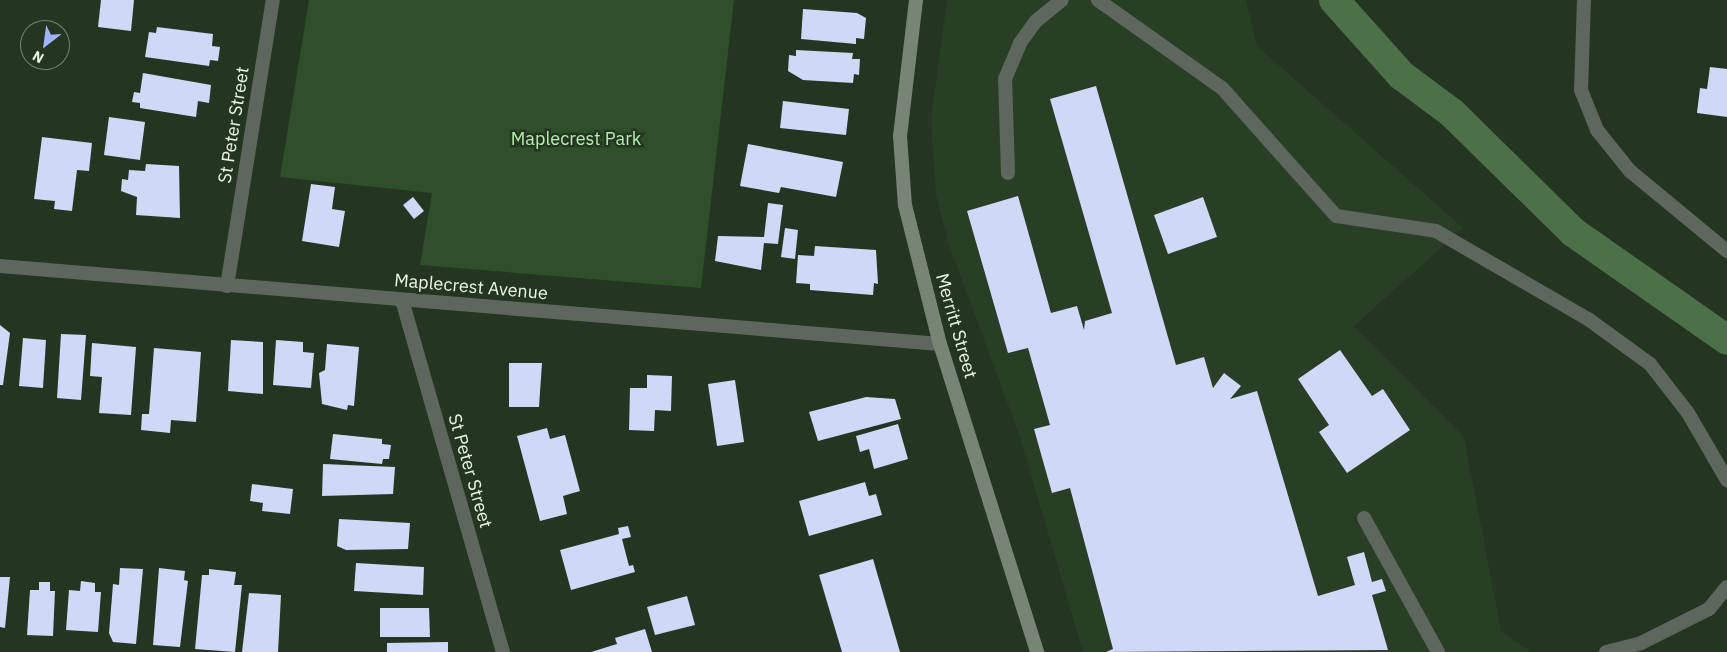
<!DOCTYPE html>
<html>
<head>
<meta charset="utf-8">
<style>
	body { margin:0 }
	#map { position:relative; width:1727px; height:652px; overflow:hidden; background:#243621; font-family:"IBM Plex Sans",sans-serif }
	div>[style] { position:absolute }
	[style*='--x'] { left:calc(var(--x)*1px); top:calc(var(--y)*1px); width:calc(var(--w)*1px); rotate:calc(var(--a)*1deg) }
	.built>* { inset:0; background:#283f25 }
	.green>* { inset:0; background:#2e4f2a }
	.canal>* { height:30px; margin:-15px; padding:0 15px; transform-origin:15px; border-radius:15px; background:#4c7148 }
	.building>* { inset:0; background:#cfd8f6 }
	.service>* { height:14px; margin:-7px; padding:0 7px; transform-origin:7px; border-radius:7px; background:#5e675d }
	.minor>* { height:14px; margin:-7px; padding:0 7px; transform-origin:7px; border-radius:7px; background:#5e675d }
	.secondary>* { height:14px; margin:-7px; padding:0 7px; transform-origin:7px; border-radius:7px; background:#778575 }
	span { translate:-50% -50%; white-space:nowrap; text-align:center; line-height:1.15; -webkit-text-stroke:5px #243621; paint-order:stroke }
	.street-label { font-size:18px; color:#eaf5e8 }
	.park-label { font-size:18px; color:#b5efae }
	.north { position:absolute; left:20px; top:20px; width:50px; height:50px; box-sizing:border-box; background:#243621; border:1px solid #738271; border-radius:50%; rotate:210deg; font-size:14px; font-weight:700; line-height:20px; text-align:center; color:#eaf5e8 }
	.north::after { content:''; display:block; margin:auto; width:18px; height:22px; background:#a0b3fd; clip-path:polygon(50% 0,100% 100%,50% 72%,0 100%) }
</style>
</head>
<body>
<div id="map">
	<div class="built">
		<div style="clip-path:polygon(947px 0,1246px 0,1257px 46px,1463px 228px,1354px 326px,1464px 437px,1501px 631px,1531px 652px,1083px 652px,1019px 434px,949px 245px,936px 195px,931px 118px)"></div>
	</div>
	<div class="green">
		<div style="clip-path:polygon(309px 0,734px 0,701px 288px,420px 265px,432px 193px,280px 177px)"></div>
	</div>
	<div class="canal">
		<div style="--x:1334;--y:0;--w:101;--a:48.2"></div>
		<div style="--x:1401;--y:75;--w:64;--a:36.7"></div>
		<div style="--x:1452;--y:113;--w:170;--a:44.5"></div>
		<div style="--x:1573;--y:232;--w:188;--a:35"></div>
	</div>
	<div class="building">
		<div style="clip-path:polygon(101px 0,134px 0,131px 31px,98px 27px)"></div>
		<div style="clip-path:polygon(803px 9px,857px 13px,866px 18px,864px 39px,856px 38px,856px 44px,801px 39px)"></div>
		<div style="clip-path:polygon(157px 27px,213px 34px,212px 46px,220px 47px,218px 61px,210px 60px,209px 66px,145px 57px,149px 32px,156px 33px)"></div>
		<div style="clip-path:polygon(796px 50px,853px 53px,852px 59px,860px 59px,859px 75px,854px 74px,853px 83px,803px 80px,788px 71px,789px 55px,796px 56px)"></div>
		<div style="clip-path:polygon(1710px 67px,1727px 69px,1727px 117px,1697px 113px,1700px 88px,1707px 89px)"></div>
		<div style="clip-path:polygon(143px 73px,211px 85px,209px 103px,198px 101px,196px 117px,140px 108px,140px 103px,132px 102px,134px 92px,140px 93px)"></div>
		<div style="clip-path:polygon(1096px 86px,1176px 365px,1204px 357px,1213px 388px,1224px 373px,1241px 386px,1230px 399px,1257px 391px,1318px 596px,1355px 585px,1347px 557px,1364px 552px,1372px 582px,1382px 579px,1386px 591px,1372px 595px,1388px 650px,1106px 652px,1113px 649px,1070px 488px,1052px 493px,1034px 429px,1050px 425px,1028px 348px,1008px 353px,967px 211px,1018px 196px,1051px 313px,1077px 306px,1084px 330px,1085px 321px,1112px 313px,1050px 99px)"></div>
		<div style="clip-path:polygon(783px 101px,849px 109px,846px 135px,780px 128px)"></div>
		<div style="clip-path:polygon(109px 117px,145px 122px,140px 160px,104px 155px)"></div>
		<div style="clip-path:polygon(42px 137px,92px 143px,89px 171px,77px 170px,72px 211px,54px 209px,55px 201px,34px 199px)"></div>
		<div style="clip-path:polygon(748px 144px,843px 162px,836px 197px,781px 187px,779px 193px,740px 186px)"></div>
		<div style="clip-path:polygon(146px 164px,179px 166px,180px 218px,136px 215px,137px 197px,121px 191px,122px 179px,128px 180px,129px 170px,145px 171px)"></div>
		<div style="clip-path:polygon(311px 184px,335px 187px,332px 209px,345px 211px,339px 247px,302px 241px)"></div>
		<div style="clip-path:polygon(413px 197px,424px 211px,414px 219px,403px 205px)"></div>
		<div style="clip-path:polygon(1203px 197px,1217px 237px,1168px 254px,1154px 215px)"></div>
		<div style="clip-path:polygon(768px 203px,783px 205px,778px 244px,764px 243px,761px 270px,715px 261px,718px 236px,764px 237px)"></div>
		<div style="clip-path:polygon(785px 228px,798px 230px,795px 259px,781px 257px)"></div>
		<div style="clip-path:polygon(815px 246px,876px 250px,878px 284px,874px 283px,873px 295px,810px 290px,810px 284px,796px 283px,798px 255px,814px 256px)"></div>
		<div style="clip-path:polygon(0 325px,10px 333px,3px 385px,0 385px)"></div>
		<div style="clip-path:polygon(61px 334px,86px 335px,81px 400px,57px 398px)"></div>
		<div style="clip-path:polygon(23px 338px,46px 340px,43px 388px,19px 386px)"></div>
		<div style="clip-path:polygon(231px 340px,263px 342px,263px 394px,228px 391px)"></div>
		<div style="clip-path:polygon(276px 340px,303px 342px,303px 352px,314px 353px,311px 388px,273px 385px)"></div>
		<div style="clip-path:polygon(92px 343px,136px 347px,131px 415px,99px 413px,102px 377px,90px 376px)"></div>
		<div style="clip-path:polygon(327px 344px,359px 347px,354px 406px,348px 405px,347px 410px,322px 404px,319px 373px,325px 370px)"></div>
		<div style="clip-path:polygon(154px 348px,201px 352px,196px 422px,171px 420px,170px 433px,141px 430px,142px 414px,149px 414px)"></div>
		<div style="clip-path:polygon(1340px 350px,1372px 396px,1383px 389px,1410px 430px,1347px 473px,1319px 432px,1329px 425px,1298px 379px)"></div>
		<div style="clip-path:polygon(509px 363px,542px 363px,539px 407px,509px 407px)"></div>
		<div style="clip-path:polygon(647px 375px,672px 376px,671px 411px,655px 410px,654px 431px,629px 430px,630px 388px,647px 388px)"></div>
		<div style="clip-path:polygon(735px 380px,744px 442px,717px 446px,708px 384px)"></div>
		<div style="clip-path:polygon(866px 397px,895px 399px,901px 419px,818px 441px,809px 412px)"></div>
		<div style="clip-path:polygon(898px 424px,908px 459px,874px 469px,869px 449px,860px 452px,856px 436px)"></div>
		<div style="clip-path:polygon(547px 428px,550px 439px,565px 435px,580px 491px,563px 496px,567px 514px,540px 521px,517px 436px)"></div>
		<div style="clip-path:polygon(333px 434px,382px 439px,382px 444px,391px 445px,389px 459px,383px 459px,382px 464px,330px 459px)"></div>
		<div style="clip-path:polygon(323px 464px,395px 467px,393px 494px,322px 496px)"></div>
		<div style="clip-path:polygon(865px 482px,869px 496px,876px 494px,882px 515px,809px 536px,799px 501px)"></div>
		<div style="clip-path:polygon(252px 484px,293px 489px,290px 514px,262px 511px,263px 503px,250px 501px)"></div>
		<div style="clip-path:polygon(339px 519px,410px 523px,408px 549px,346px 550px,337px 546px)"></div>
		<div style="clip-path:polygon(628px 526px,631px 537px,622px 539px,629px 566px,633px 565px,635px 572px,571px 590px,560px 550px,619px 534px,618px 528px)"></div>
		<div style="clip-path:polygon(873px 559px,900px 652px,842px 652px,819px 575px)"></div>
		<div style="clip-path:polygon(356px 563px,424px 567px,423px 595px,354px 591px)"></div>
		<div style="clip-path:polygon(120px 568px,143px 569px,136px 644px,113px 642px,109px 633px,113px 584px,119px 585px)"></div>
		<div style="clip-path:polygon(159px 568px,185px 571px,184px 580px,188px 581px,180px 647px,153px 645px)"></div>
		<div style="clip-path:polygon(209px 569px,236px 572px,234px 585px,242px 585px,235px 652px,195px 649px,202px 575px,209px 575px)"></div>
		<div style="clip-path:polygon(0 577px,10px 577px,5px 628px,0 627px)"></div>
		<div style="clip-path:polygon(81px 581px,95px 583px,95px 592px,101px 592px,98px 632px,66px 630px,69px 590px,80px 591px)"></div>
		<div style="clip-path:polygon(39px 582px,50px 582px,50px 591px,55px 591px,53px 636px,27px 635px,30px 590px,39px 590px)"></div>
		<div style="clip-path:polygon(249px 593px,281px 595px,278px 652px,242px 652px)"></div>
		<div style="clip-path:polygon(687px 596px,695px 625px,655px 635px,647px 607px)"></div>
		<div style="clip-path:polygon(380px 608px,429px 608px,430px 637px,380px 637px)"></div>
		<div style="clip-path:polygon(645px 629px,652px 652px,591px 652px,617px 644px,615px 638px)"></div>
		<div style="clip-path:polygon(448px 642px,448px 652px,387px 652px,387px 643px)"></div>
	</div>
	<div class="service">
		<div style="--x:1098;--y:0;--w:152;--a:35.4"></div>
		<div style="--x:1222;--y:88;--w:171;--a:48.3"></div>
		<div style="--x:1336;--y:216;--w:101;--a:8.5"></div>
		<div style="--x:1436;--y:231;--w:176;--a:30.1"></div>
		<div style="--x:1588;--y:319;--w:77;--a:36"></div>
		<div style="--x:1650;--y:364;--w:62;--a:52.2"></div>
		<div style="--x:1688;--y:413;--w:78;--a:59.8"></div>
		<div style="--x:1008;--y:173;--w:94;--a:-91.8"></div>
		<div style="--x:1005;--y:79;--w:39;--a:-67"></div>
		<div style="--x:1020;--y:43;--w:27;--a:-54"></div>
		<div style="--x:1036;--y:21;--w:33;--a:-39"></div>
		<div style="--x:1364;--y:518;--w:153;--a:61.1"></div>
		<div style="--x:1606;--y:652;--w:36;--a:-14"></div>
		<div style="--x:1641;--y:643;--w:76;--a:-26.6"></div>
		<div style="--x:1709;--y:609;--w:28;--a:-51"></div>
	</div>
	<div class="minor">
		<div style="--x:1584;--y:0;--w:90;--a:91.9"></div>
		<div style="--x:1581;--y:90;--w:43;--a:68.2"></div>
		<div style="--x:1597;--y:130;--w:53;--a:51.2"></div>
		<div style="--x:1630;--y:171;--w:126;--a:39.5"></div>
		<div style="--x:0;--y:266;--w:943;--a:4.74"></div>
		<div style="--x:227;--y:286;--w:290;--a:-80.9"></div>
		<div style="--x:402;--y:300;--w:366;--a:74"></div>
	</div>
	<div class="secondary">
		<div style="--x:916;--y:0;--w:137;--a:96.7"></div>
		<div style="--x:900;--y:136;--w:69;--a:85.9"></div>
		<div style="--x:905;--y:205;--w:143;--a:75.9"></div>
		<div style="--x:940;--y:344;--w:323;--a:72.5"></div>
	</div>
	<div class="street-label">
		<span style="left:234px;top:125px;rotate:-81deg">St Peter Street</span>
		<span style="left:471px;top:287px;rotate:5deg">Maplecrest Avenue</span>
		<span style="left:956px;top:326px;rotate:74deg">Merritt Street</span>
		<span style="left:470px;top:471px;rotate:74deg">St Peter Street</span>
	</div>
	<div class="park-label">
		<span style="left:576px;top:139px">Maplecrest Park</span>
	</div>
	<div class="north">N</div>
</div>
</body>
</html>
